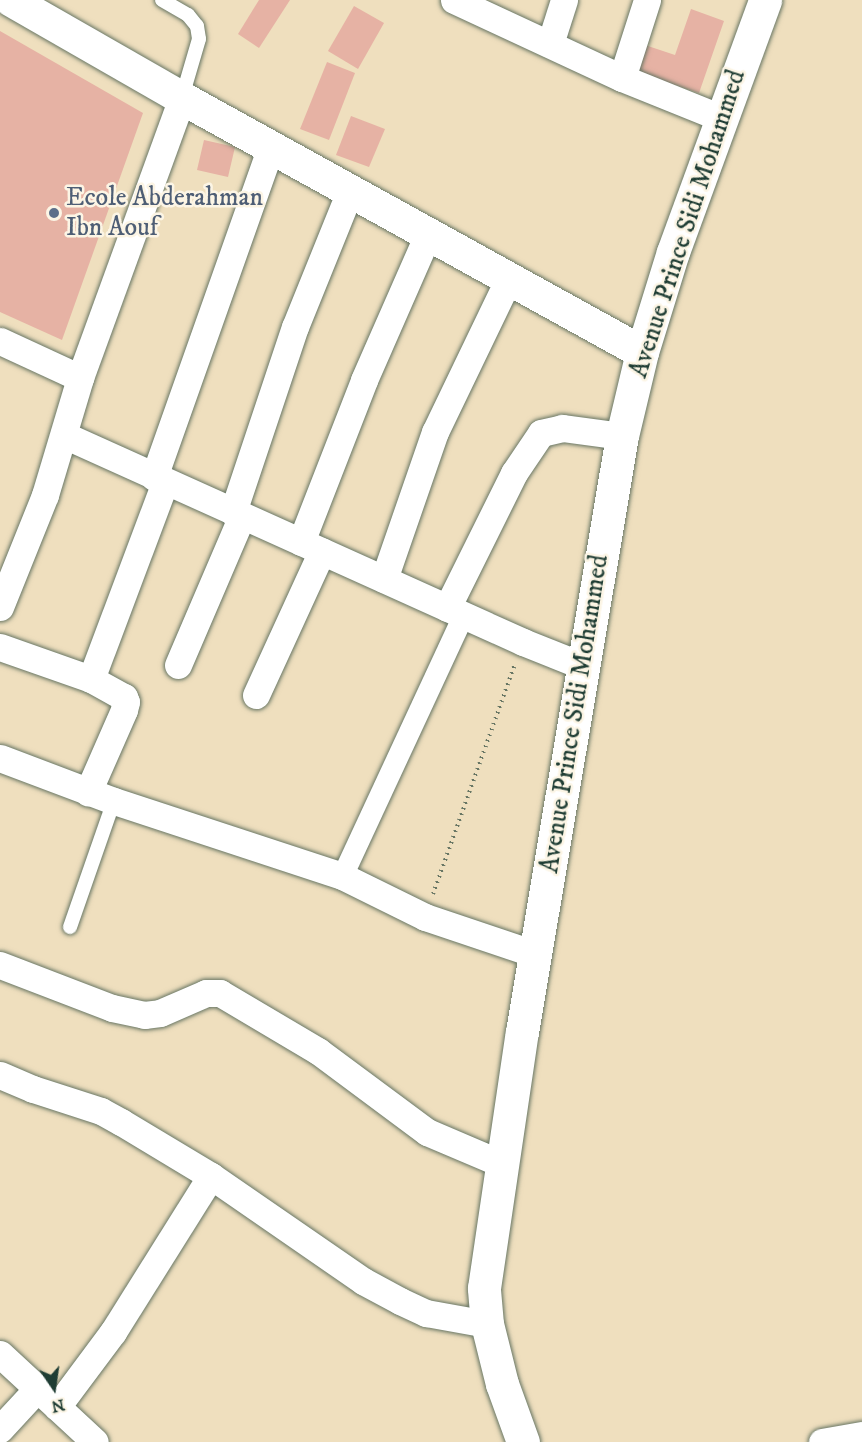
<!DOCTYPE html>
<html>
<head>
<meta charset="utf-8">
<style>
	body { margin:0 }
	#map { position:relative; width:862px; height:1442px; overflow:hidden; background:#efdfbe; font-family:"IM FELL DW Pica",serif }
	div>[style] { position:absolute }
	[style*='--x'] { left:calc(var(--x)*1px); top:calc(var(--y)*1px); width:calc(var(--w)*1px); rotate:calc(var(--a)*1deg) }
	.building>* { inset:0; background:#e6b2a4 }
	.path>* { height:4px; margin-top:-2px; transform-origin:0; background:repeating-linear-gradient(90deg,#687664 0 1.5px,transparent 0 6px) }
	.roads { filter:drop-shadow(0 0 2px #687664) drop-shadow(0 0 2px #687664) }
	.service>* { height:14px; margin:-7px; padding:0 7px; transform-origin:7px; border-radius:7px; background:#fff }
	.pedestrian>* { height:21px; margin:-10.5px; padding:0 10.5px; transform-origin:10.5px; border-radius:10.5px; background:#fff }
	.minor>* { height:27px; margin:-13.5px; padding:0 13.5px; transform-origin:13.5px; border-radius:13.5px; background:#fff }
	.tertiary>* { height:33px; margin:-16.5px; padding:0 16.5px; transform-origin:16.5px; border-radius:16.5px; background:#fff }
	.dots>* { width:16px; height:16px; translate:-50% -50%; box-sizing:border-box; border:3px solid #fcf5e5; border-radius:50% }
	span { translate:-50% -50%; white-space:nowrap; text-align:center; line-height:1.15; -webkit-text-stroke:5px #fcf5e5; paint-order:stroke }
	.service-label { font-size:26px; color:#4e5e75 }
	.left { translate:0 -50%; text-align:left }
	.street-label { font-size:26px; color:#1f3d34 }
	.north { position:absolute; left:24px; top:1358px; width:60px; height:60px; -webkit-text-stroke:4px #fcf5e5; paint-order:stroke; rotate:167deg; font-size:16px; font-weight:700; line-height:24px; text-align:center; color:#1f3d34 }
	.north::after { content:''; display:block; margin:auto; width:21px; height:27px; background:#1f3d34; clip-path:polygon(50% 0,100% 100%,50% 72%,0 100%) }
</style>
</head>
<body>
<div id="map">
	<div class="building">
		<div style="clip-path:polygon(259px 0,290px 0,259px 48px,238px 34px)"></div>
		<div style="clip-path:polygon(354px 6px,384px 23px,358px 69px,328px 51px)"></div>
		<div style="clip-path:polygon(691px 9px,724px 21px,699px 93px,633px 71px,642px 44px,675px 55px)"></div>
		<div style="clip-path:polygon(0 31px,143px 113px,62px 340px,0 312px)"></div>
		<div style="clip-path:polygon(327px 62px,355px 73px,329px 140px,300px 129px)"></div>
		<div style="clip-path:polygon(351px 116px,385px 129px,369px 167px,336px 155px)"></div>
		<div style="clip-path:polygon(204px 140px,235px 147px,228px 177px,197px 170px)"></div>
	</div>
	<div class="path">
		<div style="--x:433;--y:894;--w:242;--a:-70.4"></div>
	</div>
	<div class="roads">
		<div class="service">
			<div style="--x:162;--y:0;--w:30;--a:30"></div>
			<div style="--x:188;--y:15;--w:14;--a:51"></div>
			<div style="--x:197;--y:26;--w:13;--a:81"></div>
			<div style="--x:199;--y:39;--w:60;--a:106.3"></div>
			<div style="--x:70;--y:927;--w:133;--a:-70.8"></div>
		</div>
		<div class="pedestrian">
			<div style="--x:342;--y:876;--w:288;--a:-65.1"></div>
		</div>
		<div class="minor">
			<div style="--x:454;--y:0;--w:185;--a:24.9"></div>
			<div style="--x:622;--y:78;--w:107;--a:22"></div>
			<div style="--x:550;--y:44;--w:46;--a:-72.3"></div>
			<div style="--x:622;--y:78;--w:82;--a:-72.2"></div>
			<div style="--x:0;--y:341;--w:88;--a:24.8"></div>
			<div style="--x:64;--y:435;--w:504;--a:24.27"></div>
			<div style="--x:523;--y:642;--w:65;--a:21.8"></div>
			<div style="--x:154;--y:477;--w:350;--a:-70.5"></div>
			<div style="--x:233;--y:512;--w:195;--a:-71.5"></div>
			<div style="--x:295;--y:327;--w:147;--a:-68"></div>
			<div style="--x:301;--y:542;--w:174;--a:-68.7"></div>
			<div style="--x:364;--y:380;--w:159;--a:-66.3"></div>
			<div style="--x:384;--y:579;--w:156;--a:-70.9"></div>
			<div style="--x:435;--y:432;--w:171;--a:-64.3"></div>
			<div style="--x:0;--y:607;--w:121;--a:-68.1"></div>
			<div style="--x:45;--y:495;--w:122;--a:-73.3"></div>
			<div style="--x:80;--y:378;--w:298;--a:-70"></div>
			<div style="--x:447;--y:608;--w:151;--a:-63.6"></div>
			<div style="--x:514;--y:473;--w:48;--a:-56"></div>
			<div style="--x:541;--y:433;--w:22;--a:-13"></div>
			<div style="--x:562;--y:428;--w:61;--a:7.6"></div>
			<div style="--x:0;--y:647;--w:96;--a:19.4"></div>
			<div style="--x:91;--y:679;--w:38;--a:29"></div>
			<div style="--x:124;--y:697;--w:5;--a:68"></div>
			<div style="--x:126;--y:702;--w:8;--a:104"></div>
			<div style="--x:124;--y:710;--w:90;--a:113.7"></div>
			<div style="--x:178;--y:665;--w:162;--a:-66.8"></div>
			<div style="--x:91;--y:679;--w:210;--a:-69.4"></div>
			<div style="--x:256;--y:695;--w:158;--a:-65.4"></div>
			<div style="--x:0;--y:758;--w:122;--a:20.7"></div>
			<div style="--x:114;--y:801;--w:240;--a:18.2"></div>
			<div style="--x:342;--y:876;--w:93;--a:26.3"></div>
			<div style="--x:425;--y:917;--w:116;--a:18.6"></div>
			<div style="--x:0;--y:965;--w:120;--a:21"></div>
			<div style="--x:112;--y:1008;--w:33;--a:12"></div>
			<div style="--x:144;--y:1015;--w:16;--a:-7"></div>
			<div style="--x:160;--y:1013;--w:50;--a:-23.5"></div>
			<div style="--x:206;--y:993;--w:14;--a:0"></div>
			<div style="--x:220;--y:993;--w:114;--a:30.6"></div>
			<div style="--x:318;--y:1051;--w:136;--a:36.6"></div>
			<div style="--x:427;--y:1132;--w:82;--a:23.1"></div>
			<div style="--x:0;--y:1075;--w:36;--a:23"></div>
			<div style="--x:33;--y:1089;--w:71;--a:17.9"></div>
			<div style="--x:101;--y:1111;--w:23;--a:29"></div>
			<div style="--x:121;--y:1122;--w:105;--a:31"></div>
			<div style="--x:211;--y:1176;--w:185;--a:34.6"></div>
			<div style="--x:363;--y:1281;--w:42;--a:28.4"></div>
			<div style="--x:400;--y:1301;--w:29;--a:25"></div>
			<div style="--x:426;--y:1313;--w:62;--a:10.2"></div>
			<div style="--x:0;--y:1354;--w:129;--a:42.8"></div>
			<div style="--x:57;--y:1407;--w:94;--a:-53.3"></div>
			<div style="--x:113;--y:1332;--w:184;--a:-57.9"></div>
			<div style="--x:0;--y:1429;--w:56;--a:-47.2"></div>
			<div style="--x:822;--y:1442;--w:41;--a:-9.9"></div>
		</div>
		<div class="tertiary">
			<div style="--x:11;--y:0;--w:197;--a:29.8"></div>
			<div style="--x:182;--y:98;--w:525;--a:28.91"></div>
			<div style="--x:523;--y:1442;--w:62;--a:-109.9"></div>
			<div style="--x:502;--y:1384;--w:62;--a:-104"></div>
			<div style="--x:487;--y:1324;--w:36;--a:-95"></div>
			<div style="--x:484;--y:1288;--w:259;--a:-81.6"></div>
			<div style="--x:522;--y:1032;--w:604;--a:-80.48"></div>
			<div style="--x:622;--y:436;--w:86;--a:-76.6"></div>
			<div style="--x:642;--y:352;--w:105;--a:-72.8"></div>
			<div style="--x:673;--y:252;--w:268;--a:-69.9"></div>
		</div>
	</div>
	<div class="dots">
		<div style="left:54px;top:213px;background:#5c6f8a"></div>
	</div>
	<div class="service-label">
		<span class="left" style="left:66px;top:213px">Ecole Abderahman<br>Ibn Aouf</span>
	</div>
	<div class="street-label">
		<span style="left:688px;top:224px;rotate:-72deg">Avenue Prince Sidi Mohammed</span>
		<span style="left:575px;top:714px;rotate:-81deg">Avenue Prince Sidi Mohammed</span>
	</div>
	<div class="north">N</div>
</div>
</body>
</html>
